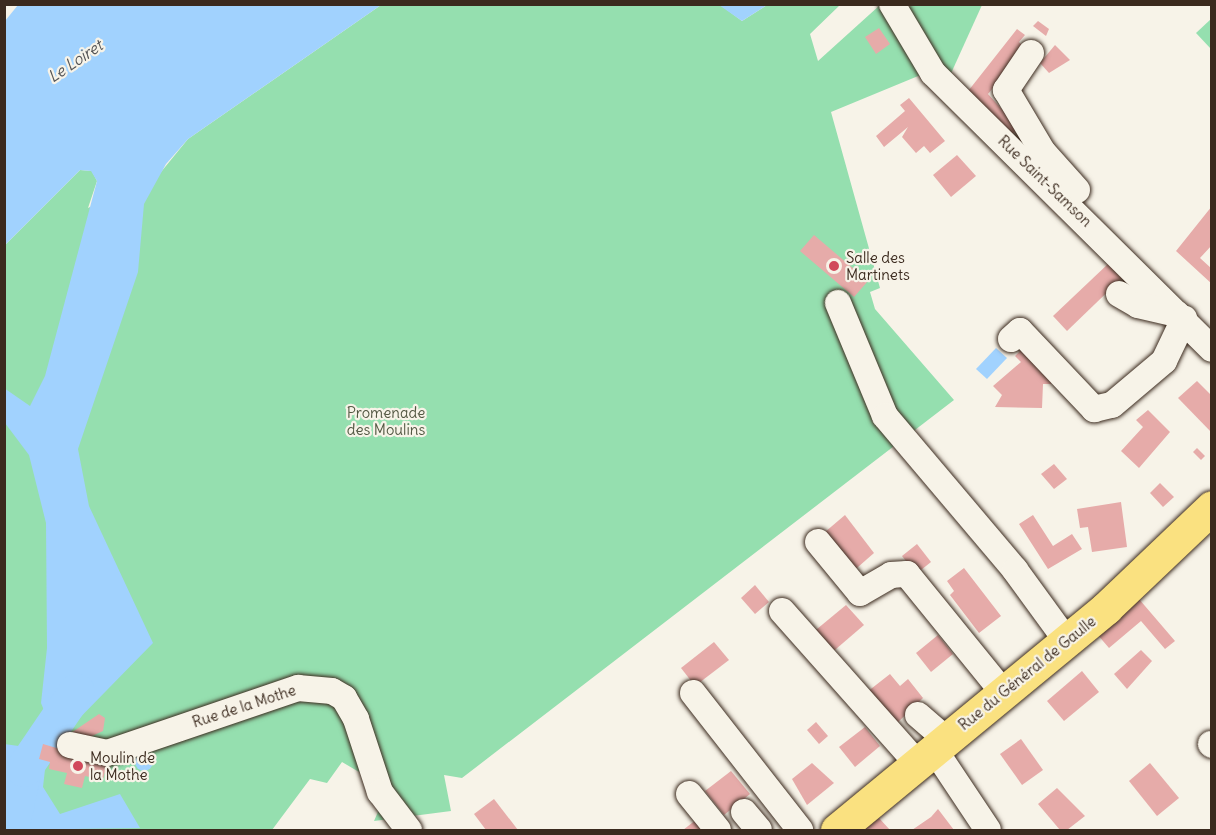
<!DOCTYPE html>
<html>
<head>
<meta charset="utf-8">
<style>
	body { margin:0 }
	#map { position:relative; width:1216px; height:835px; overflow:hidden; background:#f7f3e8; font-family:Delius,sans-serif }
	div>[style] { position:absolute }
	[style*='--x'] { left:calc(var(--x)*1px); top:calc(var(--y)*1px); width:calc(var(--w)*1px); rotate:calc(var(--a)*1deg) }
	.green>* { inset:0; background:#95dfaf }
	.water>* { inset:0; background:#a1d2fe }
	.round { border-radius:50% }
	.river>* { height:36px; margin:-18px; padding:0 18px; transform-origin:18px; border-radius:18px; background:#a1d2fe }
	.building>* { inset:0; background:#e6aba9 }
	.roads { filter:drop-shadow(0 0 2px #3b2a1e) drop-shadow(0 0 2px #3b2a1e) }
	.minor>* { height:26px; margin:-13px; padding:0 13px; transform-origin:13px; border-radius:13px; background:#f7f3e8 }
	.major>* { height:33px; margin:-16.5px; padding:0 16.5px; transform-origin:16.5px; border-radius:16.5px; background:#fae180 }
	.dots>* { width:16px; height:16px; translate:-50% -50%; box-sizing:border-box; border:3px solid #f7f3e8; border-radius:50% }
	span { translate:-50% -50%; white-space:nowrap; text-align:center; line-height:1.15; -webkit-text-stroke:4.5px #f7f3e8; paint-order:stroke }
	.street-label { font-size:15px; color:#3b2a1e }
	.poi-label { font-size:15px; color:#3b2a1e }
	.left { translate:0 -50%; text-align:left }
	.park-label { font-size:15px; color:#525742 }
	.water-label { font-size:16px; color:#545456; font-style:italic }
	.frame { position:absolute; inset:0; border:6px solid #3b2a1e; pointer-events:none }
</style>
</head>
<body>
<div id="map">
	<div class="green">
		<div style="clip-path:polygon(719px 4px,742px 21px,767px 5px,840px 5px,810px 34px,818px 61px,880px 5px,923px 74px,831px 112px,880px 288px,870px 292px,875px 309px,954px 400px,462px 778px,444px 775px,451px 811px,374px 821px,388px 789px,342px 762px,327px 783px,310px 779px,272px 830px,5px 830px,5px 245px,80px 170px,92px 171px,97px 181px,88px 208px,161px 172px,188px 139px,381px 5px)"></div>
		<div style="clip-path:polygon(912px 5px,982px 5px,948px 80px,904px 11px)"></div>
		<div style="clip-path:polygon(1211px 19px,1211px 49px,1196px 33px)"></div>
	</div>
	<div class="water">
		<div style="clip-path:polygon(18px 5px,381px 5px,188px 139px,166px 164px,144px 204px,138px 272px,78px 449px,89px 506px,153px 643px,61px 737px,45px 730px,49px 723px,41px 703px,47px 648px,46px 523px,29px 455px,5px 423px,4px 388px,30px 406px,45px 376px,97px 181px,91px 171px,80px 170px,5px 245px,5px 21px)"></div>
		<div style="clip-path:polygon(719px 5px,767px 5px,742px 21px)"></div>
		<div style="clip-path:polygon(996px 348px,1007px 358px,987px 379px,976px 369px)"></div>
		<div style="clip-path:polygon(35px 739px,43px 744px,39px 759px,46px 761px,43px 787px,60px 814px,120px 794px,140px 828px,5px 830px,4px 744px,26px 747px)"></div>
		<div class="round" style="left:135px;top:753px;width:18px;height:18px"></div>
	</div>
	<div class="river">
		<div style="--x:11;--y:830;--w:62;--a:-78"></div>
		<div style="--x:24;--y:769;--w:94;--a:-55.8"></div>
	</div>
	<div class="building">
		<div style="clip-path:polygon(1038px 21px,1049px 29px,1046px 36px,1033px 26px)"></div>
		<div style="clip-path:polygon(879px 28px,890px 44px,876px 54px,865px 37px)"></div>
		<div style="clip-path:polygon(1017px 29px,1025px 35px,1019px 42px,1025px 48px,988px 94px,1019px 128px,1012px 134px,965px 95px)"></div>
		<div style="clip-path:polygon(1055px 45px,1070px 60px,1049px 73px,1040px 63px)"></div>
		<div style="clip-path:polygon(909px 98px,945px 141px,930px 153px,924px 146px,916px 153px,902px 137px,908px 127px,884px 147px,876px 136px,905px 111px,900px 105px)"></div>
		<div style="clip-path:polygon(957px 155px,976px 176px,951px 197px,933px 175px)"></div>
		<div style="clip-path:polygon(1212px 206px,1212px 245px,1200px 258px,1212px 269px,1212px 284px,1176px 251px)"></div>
		<div style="clip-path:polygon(814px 235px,868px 281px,854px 297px,800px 251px)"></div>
		<div style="clip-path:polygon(1109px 263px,1123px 277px,1067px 331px,1053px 316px)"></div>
		<div style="clip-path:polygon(1028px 343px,1051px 376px,1051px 384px,1043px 384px,1042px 408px,995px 407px,1002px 395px,993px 386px,1021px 362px,1015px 356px)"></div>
		<div style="clip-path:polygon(1197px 381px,1212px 396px,1212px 433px,1178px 398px)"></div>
		<div style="clip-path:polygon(1148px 410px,1170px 432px,1139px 468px,1121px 451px,1143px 427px,1136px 420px)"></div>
		<div style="clip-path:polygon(1197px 448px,1205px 456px,1201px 460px,1193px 452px)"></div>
		<div style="clip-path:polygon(1054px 464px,1067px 479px,1054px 489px,1041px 474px)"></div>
		<div style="clip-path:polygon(1160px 483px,1174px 497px,1163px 507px,1150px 493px)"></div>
		<div style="clip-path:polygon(1121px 502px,1127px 547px,1092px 552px,1088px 527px,1080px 528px,1077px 509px)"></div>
		<div style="clip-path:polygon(845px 515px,874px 553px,850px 574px,825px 532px)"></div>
		<div style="clip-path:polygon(1033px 515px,1053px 546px,1072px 534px,1082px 549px,1048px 569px,1019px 524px)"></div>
		<div style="clip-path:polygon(917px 544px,931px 562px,916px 574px,902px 556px)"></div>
		<div style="clip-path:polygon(964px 568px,1001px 616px,979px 633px,950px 595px,954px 591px,947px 581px)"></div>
		<div style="clip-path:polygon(755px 585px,769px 602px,755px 614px,741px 598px)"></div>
		<div style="clip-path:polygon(1139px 599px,1175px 641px,1165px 649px,1141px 621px,1109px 648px,1097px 634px)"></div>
		<div style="clip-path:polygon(846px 605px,864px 625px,829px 655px,811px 634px)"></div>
		<div style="clip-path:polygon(938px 635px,953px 654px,931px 672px,916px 653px)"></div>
		<div style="clip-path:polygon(714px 642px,729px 660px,695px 686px,681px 668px)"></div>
		<div style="clip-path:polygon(1141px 650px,1152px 661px,1127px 689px,1114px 674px)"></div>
		<div style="clip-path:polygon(1082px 671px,1099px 692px,1064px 721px,1047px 701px)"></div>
		<div style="clip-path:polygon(890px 674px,900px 686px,908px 679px,923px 698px,894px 726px,867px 692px)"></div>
		<div style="clip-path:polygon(99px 714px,105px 718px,103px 731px,79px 742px,65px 737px)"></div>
		<div style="clip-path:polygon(816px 722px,828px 736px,819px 744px,807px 730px)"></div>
		<div style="clip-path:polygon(865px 727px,880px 746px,855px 767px,839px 747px)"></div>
		<div style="clip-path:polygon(1021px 739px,1043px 770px,1022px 785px,1000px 754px)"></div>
		<div style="clip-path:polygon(43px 744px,107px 763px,103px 780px,85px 776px,82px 788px,64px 784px,67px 773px,49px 769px,50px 762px,39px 759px)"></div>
		<div style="clip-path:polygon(812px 763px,834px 783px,807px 805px,792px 779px)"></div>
		<div style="clip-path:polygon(1150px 763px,1179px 798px,1157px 816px,1129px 781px)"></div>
		<div style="clip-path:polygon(731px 771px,750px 794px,724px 815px,705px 791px)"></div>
		<div style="clip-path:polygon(1057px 788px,1085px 816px,1067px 830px,1060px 830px,1038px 804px)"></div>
		<div style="clip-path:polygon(494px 799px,518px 830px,486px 830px,474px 814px)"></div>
		<div style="clip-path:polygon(938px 809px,954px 830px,912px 830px,931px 817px)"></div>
		<div style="clip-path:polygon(701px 816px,713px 830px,683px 830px)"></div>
		<div style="clip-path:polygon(879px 818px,890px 830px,863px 830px)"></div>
	</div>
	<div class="roads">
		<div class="minor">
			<div style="--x:892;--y:4;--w:80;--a:59.3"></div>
			<div style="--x:933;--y:73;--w:392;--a:44.7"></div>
			<div style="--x:1031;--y:53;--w:45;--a:124"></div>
			<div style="--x:1006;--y:90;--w:72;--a:59.2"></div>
			<div style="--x:1043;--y:152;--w:51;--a:48.2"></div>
			<div style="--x:1119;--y:294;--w:22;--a:30"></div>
			<div style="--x:1138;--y:305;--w:40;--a:13"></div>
			<div style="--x:838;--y:303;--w:122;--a:67.4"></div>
			<div style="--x:885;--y:416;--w:202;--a:49.8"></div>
			<div style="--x:1015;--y:570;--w:87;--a:53.9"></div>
			<div style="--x:1011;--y:339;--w:12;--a:-42"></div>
			<div style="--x:1020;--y:331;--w:108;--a:46.5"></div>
			<div style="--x:1094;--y:409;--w:18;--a:-13"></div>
			<div style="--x:1112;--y:405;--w:68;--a:-40.2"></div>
			<div style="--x:1164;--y:361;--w:47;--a:-64.5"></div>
			<div style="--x:818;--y:542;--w:66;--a:50.5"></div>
			<div style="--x:860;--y:593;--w:36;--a:-30"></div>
			<div style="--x:891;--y:575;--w:16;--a:-4"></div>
			<div style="--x:907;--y:574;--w:152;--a:50.9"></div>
			<div style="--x:782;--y:611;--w:203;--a:48.4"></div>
			<div style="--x:693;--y:693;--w:174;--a:52"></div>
			<div style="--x:918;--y:715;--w:37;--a:41"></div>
			<div style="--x:1211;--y:744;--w:1;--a:45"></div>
			<div style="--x:70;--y:745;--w:38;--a:12"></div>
			<div style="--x:107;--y:753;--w:202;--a:-18.8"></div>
			<div style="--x:298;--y:688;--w:34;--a:5"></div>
			<div style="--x:332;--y:691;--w:14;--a:30"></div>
			<div style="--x:344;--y:698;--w:24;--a:60"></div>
			<div style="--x:356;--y:719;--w:77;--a:71.8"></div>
			<div style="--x:380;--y:792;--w:48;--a:52.7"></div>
			<div style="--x:934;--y:749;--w:97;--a:56.3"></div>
			<div style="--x:689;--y:794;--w:46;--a:51.1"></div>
			<div style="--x:744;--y:812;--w:23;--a:50"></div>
		</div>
		<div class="major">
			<div style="--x:837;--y:830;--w:349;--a:-39.5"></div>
			<div style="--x:1106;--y:608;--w:146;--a:-43.6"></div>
		</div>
	</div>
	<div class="dots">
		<div style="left:834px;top:266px;background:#d1495b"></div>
		<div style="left:78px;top:766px;background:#d1495b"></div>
	</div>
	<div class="street-label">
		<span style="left:1045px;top:181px;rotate:44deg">Rue Saint-Samson</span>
		<span style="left:1027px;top:673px;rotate:-39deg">Rue du Général de Gaulle</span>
		<span style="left:244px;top:706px;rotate:-18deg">Rue de la Mothe</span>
	</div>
	<div class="poi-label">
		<span class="left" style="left:846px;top:266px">Salle des<br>Martinets</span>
		<span class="left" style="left:90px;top:766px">Moulin de<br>la Mothe</span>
	</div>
	<div class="park-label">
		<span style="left:386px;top:421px">Promenade<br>des Moulins</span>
	</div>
	<div class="water-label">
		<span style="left:75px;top:61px;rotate:-34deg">Le Loiret</span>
	</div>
	<div class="frame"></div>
</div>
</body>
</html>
